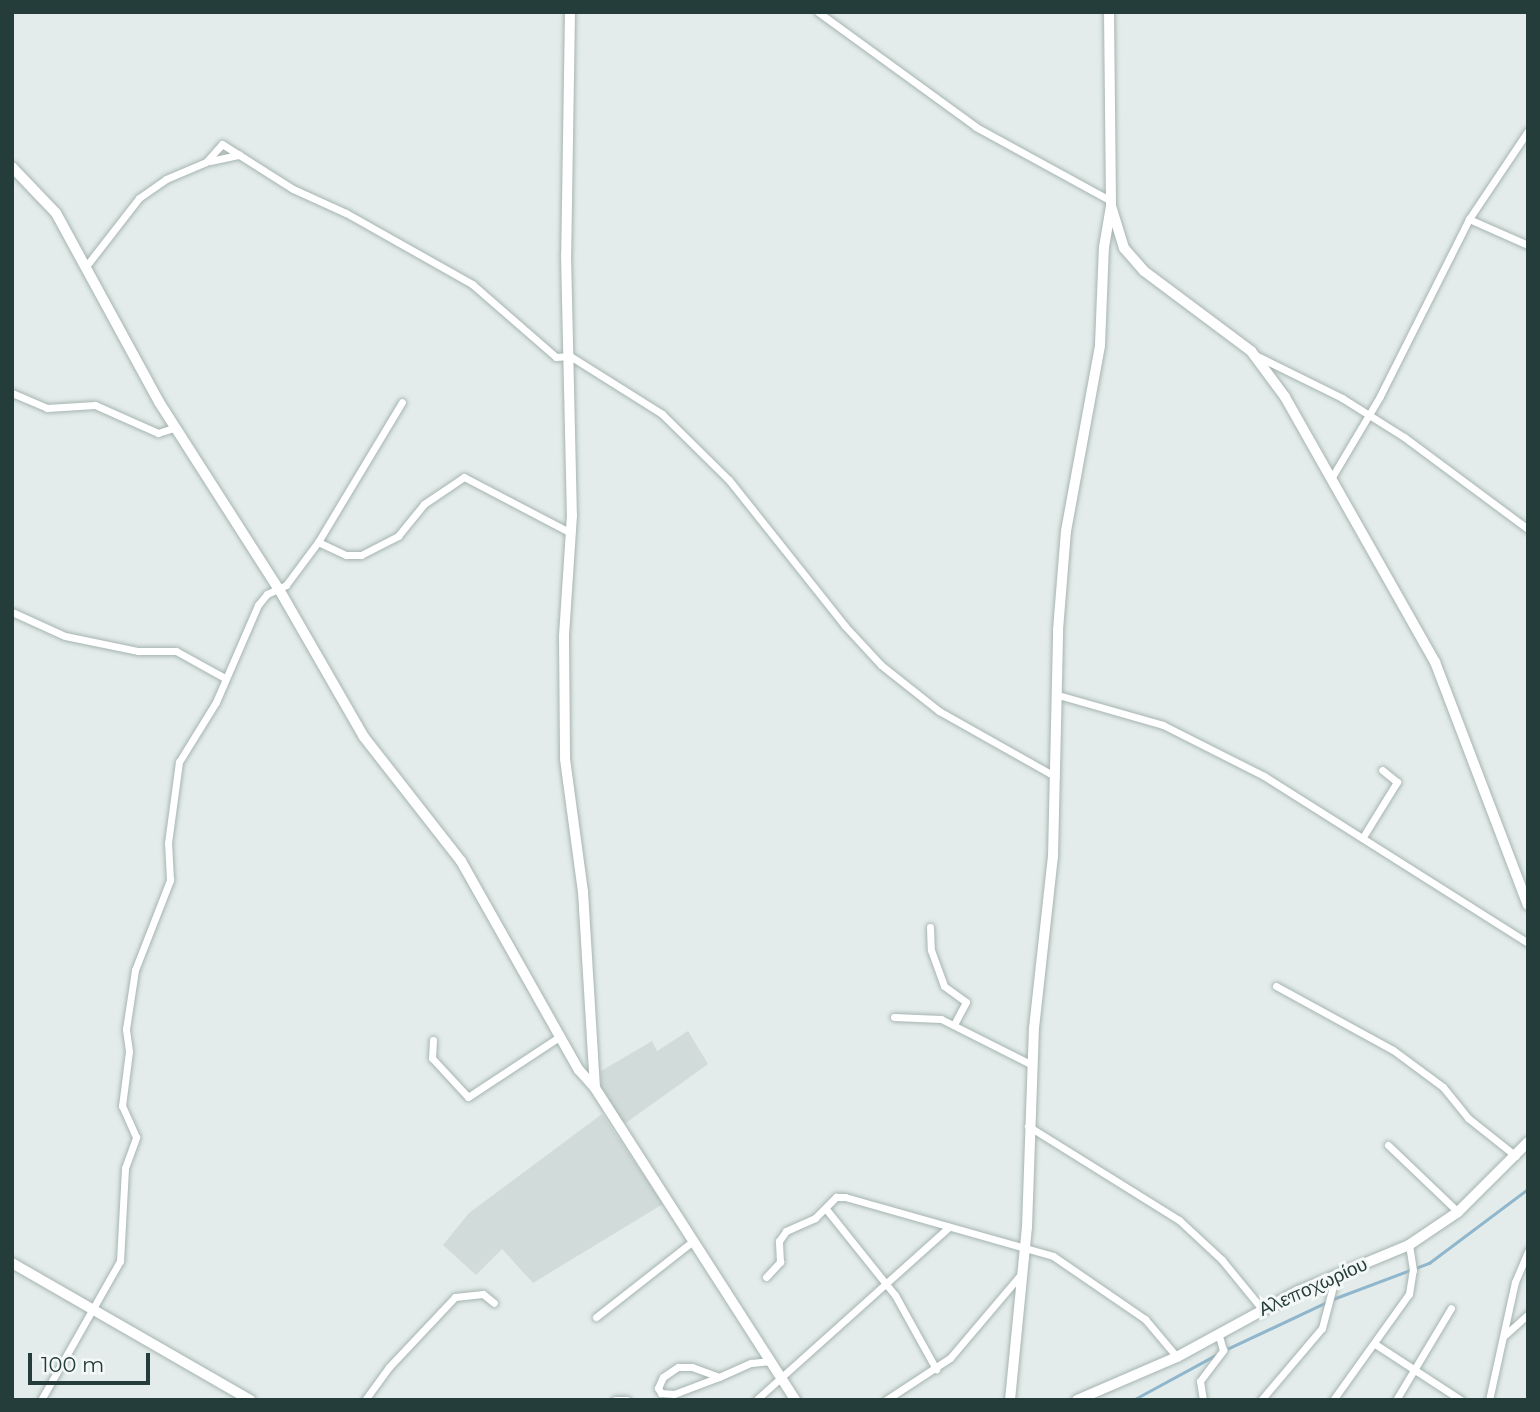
<!DOCTYPE html>
<html>
<head>
<meta charset="utf-8">
<style>
	body { margin:0 }
	#map { position:relative; width:1540px; height:1412px; overflow:hidden; background:#e3ecea; font-family:Montserrat,sans-serif }
	div>[style] { position:absolute }
	[style*='--x'] { left:calc(var(--x)*1px); top:calc(var(--y)*1px); width:calc(var(--w)*1px); rotate:calc(var(--a)*1deg) }
	.built>* { inset:0; background:#d1dbd9 }
	.stream>* { height:2.5px; margin:-1.25px; padding:0 1.25px; transform-origin:1.25px; border-radius:1.25px; background:#8fb6cd }
	.roads { filter:drop-shadow(0 0 2px #a6b4b2) drop-shadow(0 0 2px #a6b4b2) }
	.street>* { height:7px; margin:-3.5px; padding:0 3.5px; transform-origin:3.5px; border-radius:3.5px; background:#fff }
	.secondary>* { height:10px; margin:-5px; padding:0 5px; transform-origin:5px; border-radius:5px; background:#fff }
	span { translate:-50% -50%; white-space:nowrap; text-align:center; line-height:1.15; -webkit-text-stroke:6px #f3f8f7; paint-order:stroke }
	.street-label { font-size:19px; color:#243c3a }
	.frame { position:absolute; inset:0; border:14px solid #243c3a; pointer-events:none }
	.scale { position:absolute; left:28px; top:1353px; width:122px; height:32px; box-sizing:border-box; border:4px solid #243c3a; border-top:0; padding-left:9px; font-size:21px; line-height:24px; white-space:nowrap; color:#243c3a; -webkit-text-stroke:5px #f3f8f7; paint-order:stroke }
</style>
</head>
<body>
<div id="map">
	<div class="built">
		<div style="clip-path:polygon(688px 1031px,708px 1064px,623px 1125px,600px 1090px,601px 1071px,652px 1041px,657px 1051px)"></div>
		<div style="clip-path:polygon(602px 1114px,663px 1204px,533px 1283px,502px 1249px,476px 1275px,443px 1245px,469px 1213px)"></div>
	</div>
	<div class="stream">
		<div style="--x:1333;--y:1299;--w:103;--a:-20.6"></div>
		<div style="--x:1429;--y:1263;--w:124;--a:-36.8"></div>
		<div style="--x:1225;--y:1350;--w:113;--a:-25.2"></div>
		<div style="--x:1133;--y:1400;--w:94;--a:-28.5"></div>
	</div>
	<div class="roads">
		<div class="street">
			<div style="--x:818;--y:12;--w:195;--a:36"></div>
			<div style="--x:976;--y:127;--w:154;--a:28.7"></div>
			<div style="--x:210;--y:161;--w:30;--a:-12"></div>
			<div style="--x:1469;--y:219;--w:64;--a:23.8"></div>
			<div style="--x:87;--y:265;--w:85;--a:-52.2"></div>
			<div style="--x:139;--y:198;--w:33;--a:-35"></div>
			<div style="--x:166;--y:179;--w:43;--a:-23"></div>
			<div style="--x:206;--y:162;--w:24;--a:-48"></div>
			<div style="--x:222;--y:144;--w:84;--a:32.4"></div>
			<div style="--x:293;--y:189;--w:58;--a:24.4"></div>
			<div style="--x:346;--y:213;--w:145;--a:29.4"></div>
			<div style="--x:472;--y:284;--w:111;--a:41"></div>
			<div style="--x:556;--y:357;--w:14;--a:-4"></div>
			<div style="--x:570;--y:356;--w:109;--a:32.2"></div>
			<div style="--x:662;--y:414;--w:94;--a:44.6"></div>
			<div style="--x:729;--y:480;--w:186;--a:51.5"></div>
			<div style="--x:845;--y:626;--w:53;--a:47.3"></div>
			<div style="--x:881;--y:665;--w:74;--a:38.4"></div>
			<div style="--x:939;--y:711;--w:134;--a:29.4"></div>
			<div style="--x:1255;--y:355;--w:97;--a:26.3"></div>
			<div style="--x:1342;--y:398;--w:73;--a:32.2"></div>
			<div style="--x:1404;--y:437;--w:154;--a:36.6"></div>
			<div style="--x:12;--y:393;--w:38;--a:23"></div>
			<div style="--x:47;--y:408;--w:48;--a:-3.6"></div>
			<div style="--x:95;--y:405;--w:69;--a:24"></div>
			<div style="--x:158;--y:433;--w:19;--a:-18"></div>
			<div style="--x:1332;--y:477;--w:94;--a:-59.3"></div>
			<div style="--x:1380;--y:396;--w:198;--a:-63.3"></div>
			<div style="--x:1469;--y:219;--w:106;--a:-56.2"></div>
			<div style="--x:318;--y:542;--w:31;--a:25"></div>
			<div style="--x:346;--y:555;--w:15;--a:0"></div>
			<div style="--x:361;--y:555;--w:42;--a:-27.2"></div>
			<div style="--x:398;--y:536;--w:41;--a:-50.9"></div>
			<div style="--x:424;--y:504;--w:48;--a:-34"></div>
			<div style="--x:464;--y:477;--w:121;--a:27.6"></div>
			<div style="--x:12;--y:612;--w:58;--a:24.4"></div>
			<div style="--x:65;--y:636;--w:75;--a:11.6"></div>
			<div style="--x:138;--y:651;--w:38;--a:0"></div>
			<div style="--x:176;--y:651;--w:56;--a:28.9"></div>
			<div style="--x:1058;--y:695;--w:109;--a:15.9"></div>
			<div style="--x:1163;--y:725;--w:113;--a:26.8"></div>
			<div style="--x:1264;--y:776;--w:312;--a:32.3"></div>
			<div style="--x:1363;--y:837;--w:65;--a:-58.3"></div>
			<div style="--x:1397;--y:782;--w:19;--a:-141"></div>
			<div style="--x:930;--y:927;--w:23;--a:88"></div>
			<div style="--x:931;--y:950;--w:38;--a:70"></div>
			<div style="--x:944;--y:986;--w:27;--a:36"></div>
			<div style="--x:966;--y:1002;--w:26;--a:118"></div>
			<div style="--x:1276;--y:986;--w:133;--a:28.7"></div>
			<div style="--x:1393;--y:1050;--w:62;--a:36.5"></div>
			<div style="--x:1443;--y:1087;--w:40;--a:51"></div>
			<div style="--x:1468;--y:1118;--w:61;--a:38.4"></div>
			<div style="--x:894;--y:1017;--w:47;--a:2.4"></div>
			<div style="--x:941;--y:1019;--w:102;--a:26.8"></div>
			<div style="--x:433;--y:1040;--w:18;--a:93"></div>
			<div style="--x:432;--y:1058;--w:53;--a:47.3"></div>
			<div style="--x:468;--y:1097;--w:109;--a:-33.4"></div>
			<div style="--x:1028;--y:1126;--w:178;--a:31.9"></div>
			<div style="--x:1179;--y:1220;--w:59;--a:42.9"></div>
			<div style="--x:1222;--y:1260;--w:63;--a:50.8"></div>
			<div style="--x:1388;--y:1145;--w:97;--a:43.7"></div>
			<div style="--x:826;--y:1209;--w:110;--a:51.3"></div>
			<div style="--x:895;--y:1295;--w:85;--a:61"></div>
			<div style="--x:766;--y:1277;--w:21;--a:-47"></div>
			<div style="--x:780;--y:1262;--w:21;--a:-93"></div>
			<div style="--x:779;--y:1241;--w:12;--a:-55"></div>
			<div style="--x:786;--y:1231;--w:32;--a:-24"></div>
			<div style="--x:815;--y:1218;--w:30;--a:-45"></div>
			<div style="--x:836;--y:1197;--w:9;--a:0"></div>
			<div style="--x:845;--y:1197;--w:216;--a:15.8"></div>
			<div style="--x:1053;--y:1256;--w:112;--a:34.4"></div>
			<div style="--x:1145;--y:1319;--w:50;--a:49.9"></div>
			<div style="--x:596;--y:1317;--w:123;--a:-38.1"></div>
			<div style="--x:1505;--y:1335;--w:31;--a:-42"></div>
			<div style="--x:1375;--y:1344;--w:103;--a:33.1"></div>
			<div style="--x:719;--y:1377;--w:48;--a:159.3"></div>
			<div style="--x:674;--y:1394;--w:13;--a:-176"></div>
			<div style="--x:661;--y:1393;--w:6;--a:-121"></div>
			<div style="--x:658;--y:1388;--w:12;--a:-66"></div>
			<div style="--x:663;--y:1377;--w:18;--a:-34"></div>
			<div style="--x:678;--y:1367;--w:14;--a:0"></div>
			<div style="--x:692;--y:1367;--w:29;--a:20"></div>
			<div style="--x:719;--y:1377;--w:35;--a:-24"></div>
			<div style="--x:751;--y:1363;--w:20;--a:-6"></div>
			<div style="--x:41;--y:1400;--w:160;--a:-60.4"></div>
			<div style="--x:120;--y:1261;--w:93;--a:-86.9"></div>
			<div style="--x:125;--y:1168;--w:33;--a:-70"></div>
			<div style="--x:136;--y:1137;--w:34;--a:-114"></div>
			<div style="--x:122;--y:1106;--w:55;--a:-82.7"></div>
			<div style="--x:129;--y:1051;--w:22;--a:-98"></div>
			<div style="--x:126;--y:1029;--w:60;--a:-81.3"></div>
			<div style="--x:135;--y:970;--w:97;--a:-68.7"></div>
			<div style="--x:170;--y:880;--w:37;--a:-93"></div>
			<div style="--x:168;--y:843;--w:82;--a:-82.3"></div>
			<div style="--x:179;--y:762;--w:70;--a:-58.3"></div>
			<div style="--x:216;--y:702;--w:106;--a:-66.6"></div>
			<div style="--x:258;--y:605;--w:14;--a:-51"></div>
			<div style="--x:267;--y:594;--w:21;--a:-25"></div>
			<div style="--x:286;--y:585;--w:54;--a:-53.3"></div>
			<div style="--x:318;--y:542;--w:163;--a:-59"></div>
			<div style="--x:365;--y:1400;--w:41;--a:-54"></div>
			<div style="--x:389;--y:1367;--w:96;--a:-46.7"></div>
			<div style="--x:455;--y:1297;--w:28;--a:-6"></div>
			<div style="--x:483;--y:1294;--w:14;--a:39"></div>
			<div style="--x:615;--y:1400;--w:12;--a:0"></div>
			<div style="--x:756;--y:1400;--w:259;--a:-41.9"></div>
			<div style="--x:886;--y:1400;--w:77;--a:-33.3"></div>
			<div style="--x:950;--y:1358;--w:111;--a:-49.7"></div>
			<div style="--x:1203;--y:1400;--w:19;--a:-99"></div>
			<div style="--x:1200;--y:1381;--w:39;--a:-53"></div>
			<div style="--x:1223;--y:1350;--w:18;--a:-106"></div>
			<div style="--x:1261;--y:1400;--w:94;--a:-49.7"></div>
			<div style="--x:1322;--y:1328;--w:55;--a:-75.2"></div>
			<div style="--x:1333;--y:1400;--w:130;--a:-54.4"></div>
			<div style="--x:1409;--y:1294;--w:24;--a:-81"></div>
			<div style="--x:1413;--y:1270;--w:25;--a:-99"></div>
			<div style="--x:1396;--y:1400;--w:107;--a:-59.1"></div>
			<div style="--x:1489;--y:1400;--w:121;--a:-77.6"></div>
			<div style="--x:1515;--y:1282;--w:34;--a:-67"></div>
		</div>
		<div class="secondary">
			<div style="--x:570;--y:12;--w:243;--a:90.9"></div>
			<div style="--x:566;--y:255;--w:260;--a:88.7"></div>
			<div style="--x:572;--y:515;--w:122;--a:93.8"></div>
			<div style="--x:564;--y:637;--w:122;--a:89.5"></div>
			<div style="--x:565;--y:759;--w:134;--a:82.3"></div>
			<div style="--x:583;--y:892;--w:196;--a:86.5"></div>
			<div style="--x:1109;--y:12;--w:194;--a:89.4"></div>
			<div style="--x:1111;--y:206;--w:44;--a:72.8"></div>
			<div style="--x:1124;--y:248;--w:30;--a:49"></div>
			<div style="--x:1144;--y:271;--w:134;--a:36.8"></div>
			<div style="--x:1251;--y:351;--w:57;--a:53.5"></div>
			<div style="--x:1285;--y:397;--w:305;--a:60.5"></div>
			<div style="--x:1435;--y:662;--w:260;--a:69.1"></div>
			<div style="--x:12;--y:167;--w:64;--a:46.3"></div>
			<div style="--x:56;--y:213;--w:215;--a:61.4"></div>
			<div style="--x:159;--y:402;--w:224;--a:57.4"></div>
			<div style="--x:280;--y:591;--w:168;--a:60.1"></div>
			<div style="--x:364;--y:737;--w:157;--a:52"></div>
			<div style="--x:461;--y:861;--w:240;--a:60.6"></div>
			<div style="--x:579;--y:1070;--w:24;--a:48"></div>
			<div style="--x:595;--y:1088;--w:371;--a:57.3"></div>
			<div style="--x:12;--y:1263;--w:275;--a:29.9"></div>
			<div style="--x:1010;--y:1400;--w:174;--a:-84.4"></div>
			<div style="--x:1027;--y:1227;--w:199;--a:-88"></div>
			<div style="--x:1034;--y:1028;--w:172;--a:-83.7"></div>
			<div style="--x:1053;--y:857;--w:227;--a:-88.7"></div>
			<div style="--x:1058;--y:630;--w:99;--a:-85.4"></div>
			<div style="--x:1066;--y:531;--w:189;--a:-79.6"></div>
			<div style="--x:1100;--y:345;--w:98;--a:-87.7"></div>
			<div style="--x:1104;--y:247;--w:42;--a:-80.3"></div>
			<div style="--x:1077;--y:1400;--w:109;--a:-23.3"></div>
			<div style="--x:1177;--y:1357;--w:138;--a:-28.6"></div>
			<div style="--x:1298;--y:1291;--w:120;--a:-22.5"></div>
			<div style="--x:1409;--y:1245;--w:59;--a:-34"></div>
			<div style="--x:1458;--y:1212;--w:99;--a:-45"></div>
		</div>
	</div>
	<div class="street-label">
		<span style="left:1313px;top:1287px;rotate:-24deg">Αλεποχωρίου</span>
	</div>
	<div class="frame"></div>
	<div class="scale">100 m</div>
</div>
</body>
</html>
